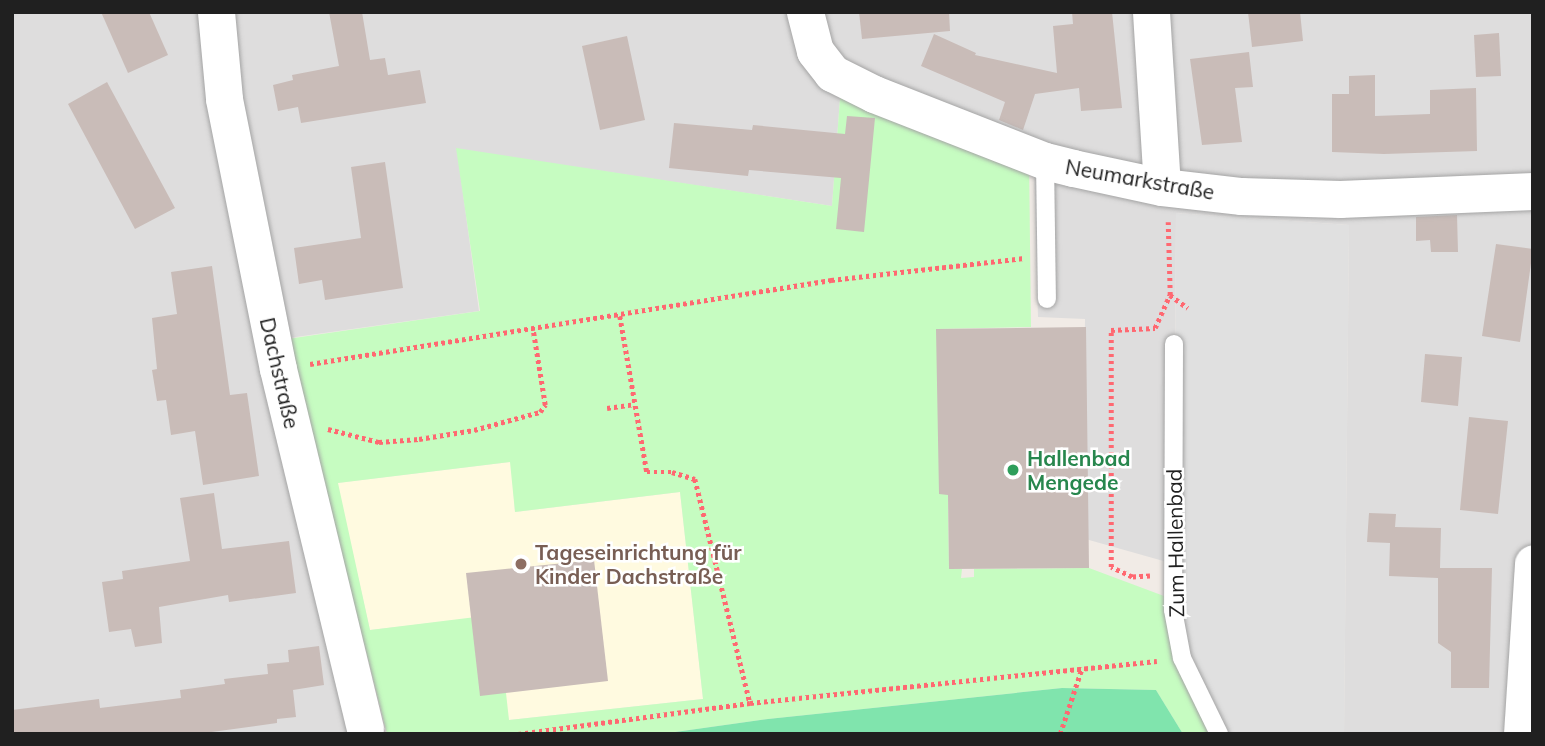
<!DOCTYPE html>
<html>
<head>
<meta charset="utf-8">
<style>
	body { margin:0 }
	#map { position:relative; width:1545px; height:746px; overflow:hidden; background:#f1ebe6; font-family:Mulish,sans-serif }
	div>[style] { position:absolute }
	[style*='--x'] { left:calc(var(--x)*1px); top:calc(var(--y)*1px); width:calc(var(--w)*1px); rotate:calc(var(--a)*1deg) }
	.residential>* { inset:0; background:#dedddd }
	.education>* { inset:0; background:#fffae0 }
	.park>* { inset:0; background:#c6fcc1 }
	.pitch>* { inset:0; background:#80e4ad }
	.parking>* { inset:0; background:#e0e0e0 }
	.building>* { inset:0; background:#c9bcb8 }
	.path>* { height:4.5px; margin-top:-2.25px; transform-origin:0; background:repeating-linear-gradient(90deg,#ff6871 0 3.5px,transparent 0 7px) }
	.roads { filter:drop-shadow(0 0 2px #a4a4a4) drop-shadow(0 0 2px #a4a4a4) }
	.service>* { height:18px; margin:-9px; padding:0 9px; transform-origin:9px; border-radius:9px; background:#fff }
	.minor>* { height:37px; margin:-18.5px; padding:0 18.5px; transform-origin:18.5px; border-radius:18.5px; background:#fff }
	.dots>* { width:19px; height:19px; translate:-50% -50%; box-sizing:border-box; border:4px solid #fff; border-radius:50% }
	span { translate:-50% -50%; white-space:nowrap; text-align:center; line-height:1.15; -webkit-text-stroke:5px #fff; paint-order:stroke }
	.street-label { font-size:21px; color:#202020 }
	.leisure-label { font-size:21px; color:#27864d; font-weight:700 }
	.left { translate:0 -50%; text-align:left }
	.education-label { font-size:21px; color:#785e54; font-weight:700 }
	.frame { position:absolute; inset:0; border:14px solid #202020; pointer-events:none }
</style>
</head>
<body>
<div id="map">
	<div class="residential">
		<div style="clip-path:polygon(12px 12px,1533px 12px,1533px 734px,1344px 734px,1349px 225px,1176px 213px,1174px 564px,1082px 538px,1085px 319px,1038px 317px,1034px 163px,840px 98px,832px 206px,457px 149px,479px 311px,261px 342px,348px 734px,12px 734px)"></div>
	</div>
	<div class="education">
		<div style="clip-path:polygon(511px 462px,515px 512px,680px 492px,703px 699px,509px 720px,483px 617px,370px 630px,337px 483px)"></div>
	</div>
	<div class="park">
		<div style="clip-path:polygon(evenodd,840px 98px,1029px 158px,1031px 327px,937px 329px,948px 495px,949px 569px,962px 569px,961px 578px,974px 577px,974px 569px,1089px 568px,1172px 599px,1219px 734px,1183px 734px,1156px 690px,1062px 688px,768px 719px,661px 734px,387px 734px,287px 339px,480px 311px,456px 148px,832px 206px,840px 98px,510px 462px,515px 512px,680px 492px,703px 699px,509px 720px,506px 693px,484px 616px,370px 630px,338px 483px,510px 462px)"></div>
	</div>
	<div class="pitch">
		<div style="clip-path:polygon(1062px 688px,1156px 690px,1183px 734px,661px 734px,768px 719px)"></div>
	</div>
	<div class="parking">
		<div style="clip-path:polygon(1176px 213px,1349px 225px,1344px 734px,1218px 734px,1190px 685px,1174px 609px)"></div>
	</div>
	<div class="building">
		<div style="clip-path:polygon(101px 12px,149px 12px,168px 55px,128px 73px)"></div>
		<div style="clip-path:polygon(329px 12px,362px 12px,370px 60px,385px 58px,388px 75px,420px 70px,426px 103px,301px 123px,298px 107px,278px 111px,273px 85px,293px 80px,292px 75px,339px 66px)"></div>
		<div style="clip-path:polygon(859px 12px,949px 12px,950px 31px,862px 39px)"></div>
		<div style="clip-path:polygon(1072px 12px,1112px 12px,1122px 108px,1081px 111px,1079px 88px,1035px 94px,1023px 130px,999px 120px,1005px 102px,921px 66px,934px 34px,976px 53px,975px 55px,1057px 73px,1053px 26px,1073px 24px)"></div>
		<div style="clip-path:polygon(1248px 12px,1300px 12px,1303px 41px,1252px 47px)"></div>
		<div style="clip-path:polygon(1499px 33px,1501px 76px,1476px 77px,1474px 35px)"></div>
		<div style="clip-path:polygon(627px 36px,645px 120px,600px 130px,582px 46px)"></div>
		<div style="clip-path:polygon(1249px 52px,1253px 87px,1235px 88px,1242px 142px,1202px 145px,1190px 59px)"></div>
		<div style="clip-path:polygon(1375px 75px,1375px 116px,1430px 114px,1430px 90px,1476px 88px,1477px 151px,1384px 154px,1332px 152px,1332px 94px,1349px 94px,1349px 76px)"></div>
		<div style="clip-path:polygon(107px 82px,175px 208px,135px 229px,68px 104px)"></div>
		<div style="clip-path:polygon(847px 116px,875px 118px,864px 232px,836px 229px,841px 178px,749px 170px,748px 176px,669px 168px,674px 123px,752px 130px,753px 125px,845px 134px)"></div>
		<div style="clip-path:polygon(385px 162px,403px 288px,325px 300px,322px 280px,299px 284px,294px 248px,361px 238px,351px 167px)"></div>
		<div style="clip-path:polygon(1457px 215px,1458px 252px,1431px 252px,1430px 240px,1416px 241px,1416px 217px)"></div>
		<div style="clip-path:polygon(1496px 244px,1533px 249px,1520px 342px,1482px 336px)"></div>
		<div style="clip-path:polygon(212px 266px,230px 395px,247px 393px,259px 476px,203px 485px,195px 431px,171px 435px,166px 400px,157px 401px,152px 370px,157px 369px,152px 318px,177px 314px,171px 272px)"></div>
		<div style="clip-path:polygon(1086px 327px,1089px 568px,949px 569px,948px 495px,939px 494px,936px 329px)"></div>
		<div style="clip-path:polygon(1425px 354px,1462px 357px,1458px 406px,1421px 402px)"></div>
		<div style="clip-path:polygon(1469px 417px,1508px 421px,1498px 514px,1460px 510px)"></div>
		<div style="clip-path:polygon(214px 493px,222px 549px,289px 541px,296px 593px,229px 602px,228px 595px,159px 607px,162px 643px,135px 647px,131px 629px,109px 632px,102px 582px,123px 579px,122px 571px,190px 561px,180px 498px)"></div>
		<div style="clip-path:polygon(1369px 513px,1396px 514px,1395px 527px,1441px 528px,1440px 568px,1492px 568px,1489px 688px,1451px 688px,1451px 652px,1438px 643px,1438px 578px,1389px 576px,1390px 543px,1367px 542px)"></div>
		<div style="clip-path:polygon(594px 560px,608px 681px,480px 696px,466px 573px)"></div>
		<div style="clip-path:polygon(319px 646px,324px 685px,293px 690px,296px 717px,277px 719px,277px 723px,197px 734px,12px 734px,12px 710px,99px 699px,100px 708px,181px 698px,180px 690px,225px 684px,224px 679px,268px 674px,267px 664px,289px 662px,288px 650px)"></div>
	</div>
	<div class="path">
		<div style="--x:1170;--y:295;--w:22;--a:36"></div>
		<div style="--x:620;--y:316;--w:158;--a:80.2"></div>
		<div style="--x:647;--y:472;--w:25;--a:0"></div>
		<div style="--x:672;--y:472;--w:24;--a:17"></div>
		<div style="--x:695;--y:479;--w:231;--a:76.2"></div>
		<div style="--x:310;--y:364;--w:528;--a:-9.16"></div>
		<div style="--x:831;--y:280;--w:194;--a:-6.5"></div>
		<div style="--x:607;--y:408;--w:28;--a:-8"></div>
		<div style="--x:328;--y:429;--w:53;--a:14.3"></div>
		<div style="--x:379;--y:442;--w:40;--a:-4.3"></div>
		<div style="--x:419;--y:439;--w:56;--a:-9.3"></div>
		<div style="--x:474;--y:430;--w:68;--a:-15.3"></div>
		<div style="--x:540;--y:412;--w:9;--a:-54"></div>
		<div style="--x:545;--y:405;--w:76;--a:-99.1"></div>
		<div style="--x:1150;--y:576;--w:18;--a:177"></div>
		<div style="--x:1132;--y:577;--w:23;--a:-155"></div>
		<div style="--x:1111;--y:567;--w:237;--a:-90"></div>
		<div style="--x:1111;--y:330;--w:44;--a:-2.6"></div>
		<div style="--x:1155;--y:328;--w:36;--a:-66"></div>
		<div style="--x:1170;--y:295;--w:73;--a:-91.6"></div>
		<div style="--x:518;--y:734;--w:234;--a:-7.6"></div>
		<div style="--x:750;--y:703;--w:409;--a:-5.9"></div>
		<div style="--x:1060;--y:734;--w:70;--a:-71.6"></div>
	</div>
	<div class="roads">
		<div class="service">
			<div style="--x:1045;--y:161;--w:138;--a:89.2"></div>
			<div style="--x:1174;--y:344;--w:266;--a:90.2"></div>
			<div style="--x:1173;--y:610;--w:49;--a:79.4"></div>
			<div style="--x:1182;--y:658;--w:85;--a:64"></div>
		</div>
		<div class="minor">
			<div style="--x:216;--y:12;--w:87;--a:84.7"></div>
			<div style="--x:224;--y:99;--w:275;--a:78.7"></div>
			<div style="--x:278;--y:369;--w:370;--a:76.4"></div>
			<div style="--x:805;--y:12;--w:40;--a:75.6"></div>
			<div style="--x:815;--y:51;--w:28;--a:52"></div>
			<div style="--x:832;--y:73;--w:47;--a:26.6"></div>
			<div style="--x:874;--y:94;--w:184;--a:21.4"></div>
			<div style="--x:1045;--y:161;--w:29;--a:14"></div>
			<div style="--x:1073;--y:168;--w:91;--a:12.1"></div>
			<div style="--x:1162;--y:187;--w:80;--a:6.5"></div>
			<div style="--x:1241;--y:196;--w:99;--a:1.7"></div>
			<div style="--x:1340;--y:199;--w:193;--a:-2.4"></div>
			<div style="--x:1151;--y:12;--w:175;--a:86.4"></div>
			<div style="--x:1522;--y:734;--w:171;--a:-86.3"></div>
		</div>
	</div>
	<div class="dots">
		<div style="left:1013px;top:470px;background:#2e9e5b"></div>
		<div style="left:521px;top:564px;background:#8d6e63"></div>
	</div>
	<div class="street-label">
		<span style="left:1140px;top:179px;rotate:10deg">Neumarkstraße</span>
		<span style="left:280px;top:373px;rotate:77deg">Dachstraße</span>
		<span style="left:1175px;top:543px;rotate:-91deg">Zum Hallenbad</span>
	</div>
	<div class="leisure-label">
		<span class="left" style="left:1027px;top:470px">Hallenbad<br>Mengede</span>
	</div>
	<div class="education-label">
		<span class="left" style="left:535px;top:564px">Tageseinrichtung für<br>Kinder Dachstraße</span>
	</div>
	<div class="frame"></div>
</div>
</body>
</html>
